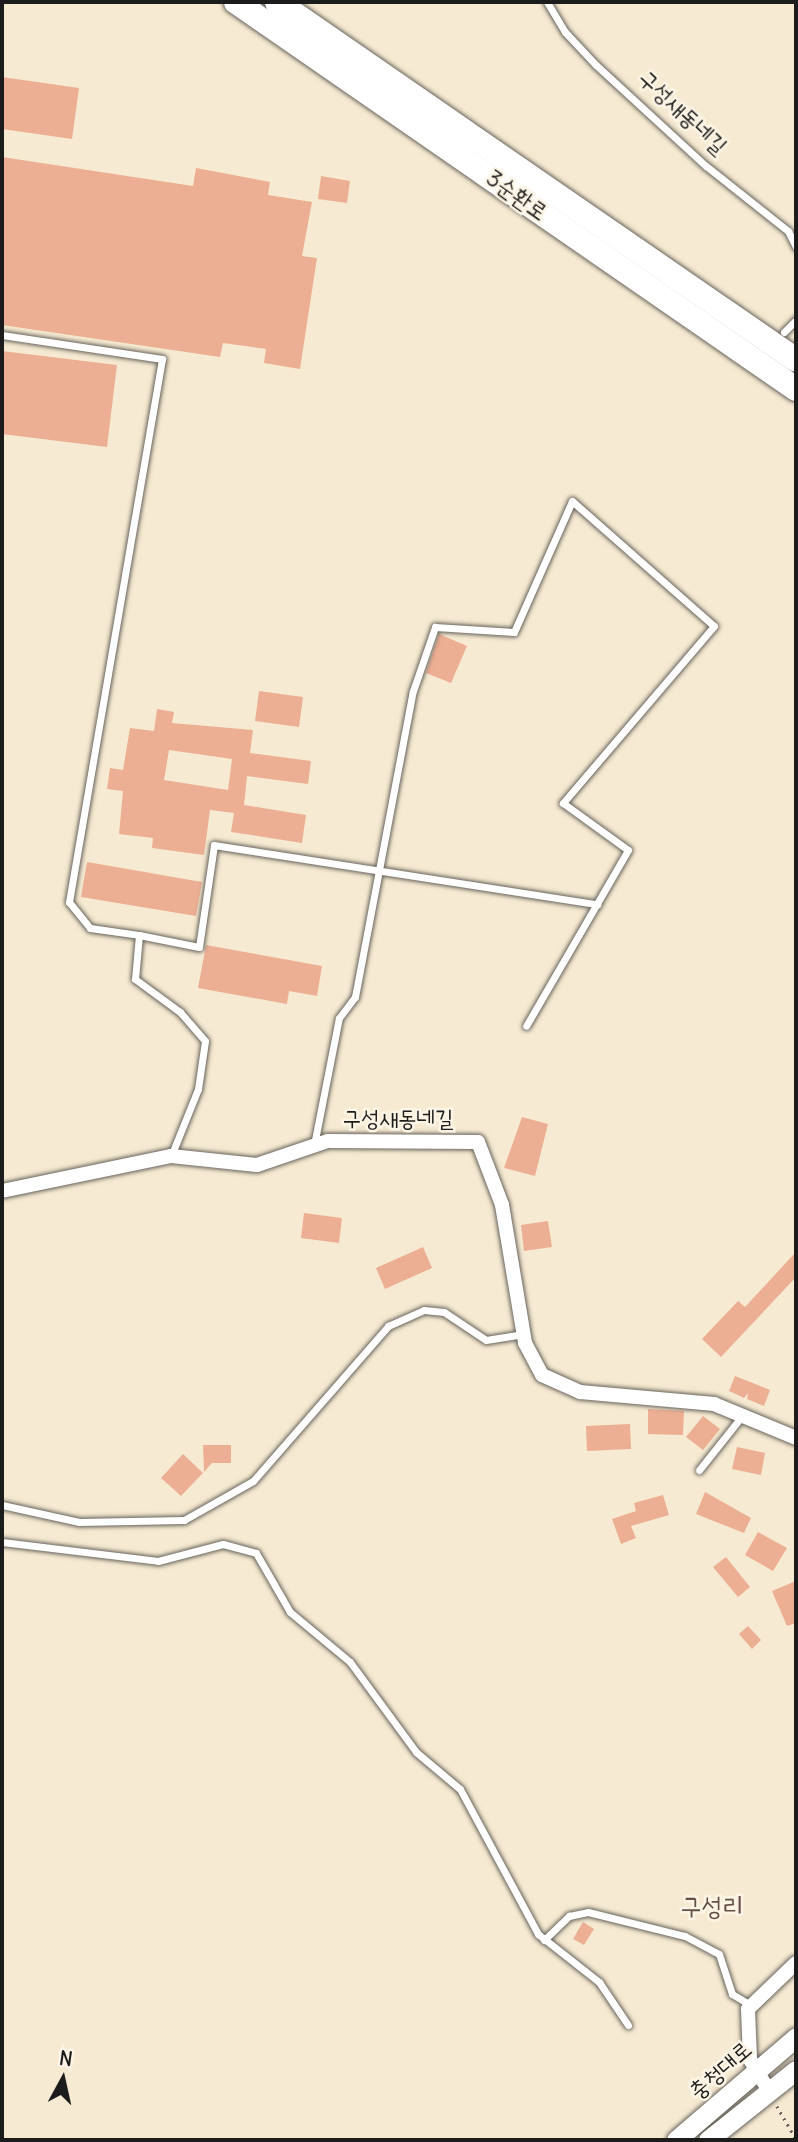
<!DOCTYPE html>
<html>
<head>
<meta charset="utf-8">
<style>
	body { margin:0 }
	#map { position:relative; width:798px; height:2142px; overflow:hidden; background:#f6ead2; font-family:Delius,"Poor Story",sans-serif }
	div>[style] { position:absolute }
	[style*='--x'] { left:calc(var(--x)*1px); top:calc(var(--y)*1px); width:calc(var(--w)*1px); rotate:calc(var(--a)*1deg) }
	.building>* { inset:0; background:#edaf93 }
	.path>* { height:2.5px; margin-top:-1.25px; transform-origin:0; background:repeating-linear-gradient(90deg,#68645c 0 2px,transparent 0 7px) }
	.roads { filter:drop-shadow(0 0 2px #68645c) drop-shadow(0 0 2px #68645c) }
	.lane>* { height:7px; margin:-3.5px; padding:0 3.5px; transform-origin:3.5px; border-radius:3.5px; background:#fff }
	.street>* { height:14px; margin:-7px; padding:0 7px; transform-origin:7px; border-radius:7px; background:#fff }
	.secondary>* { height:19px; margin:-9.5px; padding:0 9.5px; transform-origin:9.5px; border-radius:9.5px; background:#fff }
	.highway>* { height:24px; margin:-12px; padding:0 12px; transform-origin:12px; border-radius:12px; background:#fff }
	span { translate:-50% -50%; white-space:nowrap; text-align:center; line-height:1.15; -webkit-text-stroke:5px #fcf5e5; paint-order:stroke }
	.street-label { font-size:23px; color:#1c1c1c }
	.quarter-label { font-size:26px; color:#654f46 }
	.frame { position:absolute; inset:0; border:4px solid #1c1c1c; pointer-events:none }
	.north { position:absolute; left:28px; top:2044px; width:70px; height:70px; -webkit-text-stroke:5px #fcf5e5; paint-order:stroke; rotate:8deg; font-size:19px; font-weight:700; line-height:28px; text-align:center; color:#1c1c1c }
	.north::after { content:''; display:block; margin:auto; width:24px; height:32px; background:#1c1c1c; clip-path:polygon(50% 0,100% 100%,50% 72%,0 100%) }
</style>
</head>
<body>
<div id="map">
	<div class="building">
		<div style="clip-path:polygon(2px 77px,79px 88px,72px 139px,2px 129px)"></div>
		<div style="clip-path:polygon(2px 157px,193px 186px,196px 168px,270px 182px,268px 195px,312px 202px,302px 256px,317px 258px,300px 369px,264px 363px,266px 349px,223px 343px,220px 357px,2px 325px)"></div>
		<div style="clip-path:polygon(321px 176px,350px 181px,347px 203px,318px 199px)"></div>
		<div style="clip-path:polygon(2px 351px,117px 365px,107px 447px,2px 434px)"></div>
		<div style="clip-path:polygon(439px 634px,467px 646px,451px 683px,426px 673px)"></div>
		<div style="clip-path:polygon(259px 691px,303px 697px,299px 727px,255px 721px)"></div>
		<div style="clip-path:polygon(evenodd,157px 709px,174px 712px,172px 723px,253px 730px,250px 753px,311px 761px,308px 784px,247px 776px,244px 805px,306px 815px,302px 843px,231px 832px,234px 813px,210px 810px,204px 855px,152px 848px,153px 838px,119px 834px,123px 791px,107px 789px,110px 768px,123px 770px,130px 728px,154px 731px,157px 709px,169px 750px,232px 759px,228px 790px,164px 780px,169px 750px)"></div>
		<div style="clip-path:polygon(87px 862px,202px 882px,196px 916px,81px 897px)"></div>
		<div style="clip-path:polygon(206px 945px,322px 966px,317px 996px,289px 991px,287px 1004px,198px 988px)"></div>
		<div style="clip-path:polygon(522px 1117px,548px 1124px,535px 1176px,504px 1168px)"></div>
		<div style="clip-path:polygon(304px 1213px,342px 1218px,339px 1243px,301px 1238px)"></div>
		<div style="clip-path:polygon(548px 1221px,552px 1247px,524px 1251px,521px 1225px)"></div>
		<div style="clip-path:polygon(423px 1247px,432px 1268px,385px 1289px,376px 1268px)"></div>
		<div style="clip-path:polygon(796px 1252px,796px 1277px,721px 1357px,702px 1339px,738px 1301px,745px 1307px)"></div>
		<div style="clip-path:polygon(735px 1376px,770px 1390px,764px 1406px,747px 1399px,748px 1393px,744px 1398px,729px 1391px)"></div>
		<div style="clip-path:polygon(648px 1409px,684px 1411px,683px 1435px,648px 1434px)"></div>
		<div style="clip-path:polygon(703px 1416px,720px 1429px,703px 1450px,686px 1437px)"></div>
		<div style="clip-path:polygon(630px 1424px,631px 1449px,587px 1451px,586px 1426px)"></div>
		<div style="clip-path:polygon(203px 1445px,231px 1445px,231px 1463px,212px 1463px,204px 1472px)"></div>
		<div style="clip-path:polygon(737px 1447px,765px 1453px,761px 1475px,732px 1469px)"></div>
		<div style="clip-path:polygon(183px 1454px,203px 1473px,181px 1496px,161px 1478px)"></div>
		<div style="clip-path:polygon(705px 1492px,751px 1518px,744px 1533px,696px 1514px)"></div>
		<div style="clip-path:polygon(663px 1495px,669px 1515px,631px 1526px,636px 1538px,621px 1544px,612px 1519px,636px 1511px,634px 1503px)"></div>
		<div style="clip-path:polygon(758px 1532px,787px 1548px,773px 1571px,745px 1555px)"></div>
		<div style="clip-path:polygon(726px 1557px,750px 1587px,738px 1597px,713px 1567px)"></div>
		<div style="clip-path:polygon(796px 1581px,796px 1623px,787px 1626px,772px 1591px)"></div>
		<div style="clip-path:polygon(748px 1626px,761px 1640px,752px 1649px,739px 1634px)"></div>
		<div style="clip-path:polygon(583px 1922px,594px 1929px,584px 1945px,573px 1939px)"></div>
	</div>
	<div class="path">
		<div style="--x:777;--y:2106;--w:38;--a:60"></div>
	</div>
	<div class="roads">
		<div class="lane">
			<div style="--x:547;--y:2;--w:35;--a:59"></div>
			<div style="--x:565;--y:32;--w:45;--a:46.8"></div>
			<div style="--x:596;--y:65;--w:149;--a:42.6"></div>
			<div style="--x:706;--y:166;--w:105;--a:38.4"></div>
			<div style="--x:788;--y:231;--w:18;--a:63"></div>
			<div style="--x:784;--y:332;--w:17;--a:-45"></div>
			<div style="--x:2;--y:335;--w:162;--a:8.5"></div>
			<div style="--x:162;--y:359;--w:551;--a:99.72"></div>
			<div style="--x:69;--y:902;--w:33;--a:51"></div>
			<div style="--x:90;--y:928;--w:49;--a:8.1"></div>
			<div style="--x:139;--y:935;--w:44;--a:95.2"></div>
			<div style="--x:135;--y:979;--w:56;--a:36.3"></div>
			<div style="--x:180;--y:1012;--w:38;--a:49"></div>
			<div style="--x:205;--y:1041;--w:49;--a:98.3"></div>
			<div style="--x:198;--y:1089;--w:72;--a:111.9"></div>
			<div style="--x:139;--y:935;--w:61;--a:11.3"></div>
			<div style="--x:199;--y:947;--w:103;--a:-81.6"></div>
			<div style="--x:214;--y:845;--w:388;--a:8.8"></div>
			<div style="--x:314;--y:1145;--w:129;--a:-78.9"></div>
			<div style="--x:339;--y:1018;--w:26;--a:-53"></div>
			<div style="--x:355;--y:997;--w:311;--a:-79.3"></div>
			<div style="--x:413;--y:691;--w:68;--a:-71"></div>
			<div style="--x:435;--y:627;--w:79;--a:3.6"></div>
			<div style="--x:514;--y:632;--w:143;--a:-66.1"></div>
			<div style="--x:572;--y:501;--w:189;--a:41.4"></div>
			<div style="--x:714;--y:626;--w:233;--a:130.5"></div>
			<div style="--x:563;--y:803;--w:80;--a:35.9"></div>
			<div style="--x:628;--y:850;--w:203;--a:120.1"></div>
			<div style="--x:699;--y:1470;--w:69;--a:-51.5"></div>
			<div style="--x:2;--y:1505;--w:79;--a:12.4"></div>
			<div style="--x:79;--y:1522;--w:105;--a:-1.1"></div>
			<div style="--x:184;--y:1520;--w:79;--a:-29.5"></div>
			<div style="--x:253;--y:1481;--w:206;--a:-48.9"></div>
			<div style="--x:388;--y:1326;--w:39;--a:-24"></div>
			<div style="--x:424;--y:1310;--w:20;--a:6"></div>
			<div style="--x:444;--y:1312;--w:50;--a:33.7"></div>
			<div style="--x:486;--y:1340;--w:38;--a:-9"></div>
			<div style="--x:2;--y:1542;--w:157;--a:6.9"></div>
			<div style="--x:158;--y:1561;--w:67;--a:-14.7"></div>
			<div style="--x:223;--y:1544;--w:34;--a:15"></div>
			<div style="--x:256;--y:1553;--w:68;--a:60"></div>
			<div style="--x:290;--y:1612;--w:78;--a:39.8"></div>
			<div style="--x:350;--y:1662;--w:112;--a:53.7"></div>
			<div style="--x:416;--y:1752;--w:57;--a:40.1"></div>
			<div style="--x:460;--y:1789;--w:165;--a:61.7"></div>
			<div style="--x:538;--y:1934;--w:78;--a:38.2"></div>
			<div style="--x:599;--y:1982;--w:52;--a:56"></div>
			<div style="--x:544;--y:1940;--w:35;--a:-44"></div>
			<div style="--x:569;--y:1916;--w:19;--a:-12"></div>
			<div style="--x:588;--y:1912;--w:100;--a:13.9"></div>
			<div style="--x:685;--y:1936;--w:38;--a:28"></div>
			<div style="--x:719;--y:1954;--w:42;--a:72"></div>
			<div style="--x:732;--y:1994;--w:23;--a:31"></div>
		</div>
		<div class="street">
			<div style="--x:2;--y:1191;--w:173;--a:-11.7"></div>
			<div style="--x:171;--y:1156;--w:86;--a:6"></div>
			<div style="--x:257;--y:1165;--w:75;--a:-18.7"></div>
			<div style="--x:328;--y:1141;--w:150;--a:0.4"></div>
			<div style="--x:478;--y:1142;--w:67;--a:69.1"></div>
			<div style="--x:502;--y:1205;--w:140;--a:80.5"></div>
			<div style="--x:525;--y:1343;--w:36;--a:62"></div>
			<div style="--x:542;--y:1375;--w:42;--a:24.1"></div>
			<div style="--x:580;--y:1392;--w:135;--a:5.1"></div>
			<div style="--x:714;--y:1404;--w:89;--a:22.5"></div>
			<div style="--x:769;--y:2091;--w:37;--a:-121"></div>
			<div style="--x:750;--y:2059;--w:50;--a:-92.3"></div>
			<div style="--x:748;--y:2009;--w:66;--a:-43.8"></div>
		</div>
		<div class="secondary">
			<div style="--x:676;--y:2140;--w:158;--a:-40.6"></div>
			<div style="--x:708;--y:2140;--w:112;--a:-38.5"></div>
		</div>
		<div class="highway">
			<div style="--x:236;--y:2;--w:681;--a:34.65"></div>
			<div style="--x:277;--y:2;--w:630;--a:34.6"></div>
		</div>
	</div>
	<div class="street-label">
		<span style="left:683px;top:112px;rotate:43deg">구성새동네길</span>
		<span style="left:517px;top:195px;rotate:35deg">3순환로</span>
		<span style="left:398px;top:1118px">구성새동네길</span>
		<span style="left:720px;top:2070px;rotate:-41deg">충청대로</span>
	</div>
	<div class="quarter-label">
		<span style="left:712px;top:1906px">구성리</span>
	</div>
	<div class="frame"></div>
	<div class="north">N</div>
</div>
</body>
</html>
